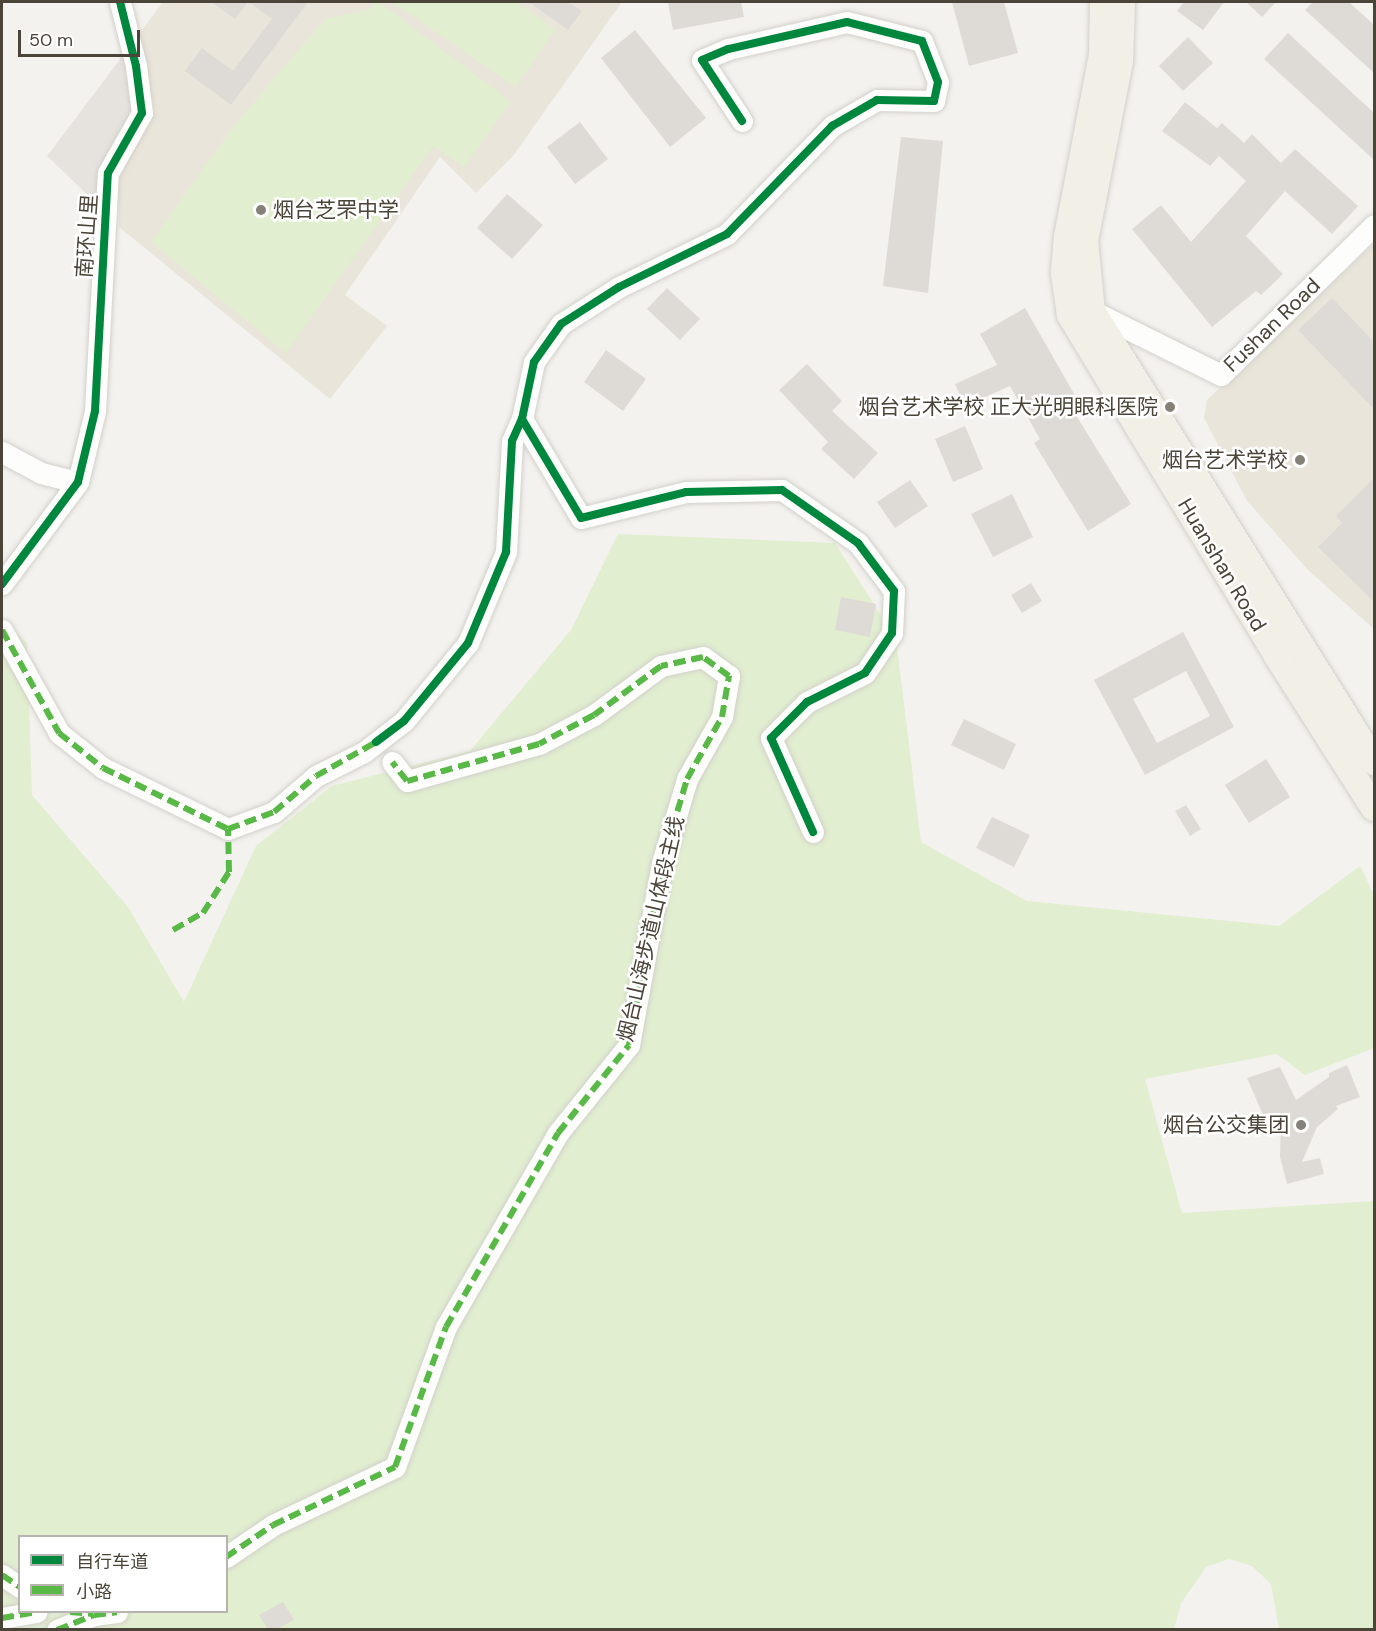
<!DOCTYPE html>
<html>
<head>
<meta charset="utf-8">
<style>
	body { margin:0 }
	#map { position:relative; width:1376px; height:1631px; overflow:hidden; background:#f4f2ee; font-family:"DM Sans","Noto Sans SC",sans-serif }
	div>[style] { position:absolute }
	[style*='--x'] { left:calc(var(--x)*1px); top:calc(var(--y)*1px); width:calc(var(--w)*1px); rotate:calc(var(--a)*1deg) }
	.education>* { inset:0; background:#eae5da }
	.green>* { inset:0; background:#e1eecf }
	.parking>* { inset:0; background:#e6e3df }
	.building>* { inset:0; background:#dedbd6 }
	.roads { filter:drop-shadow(0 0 2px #d2d0cb) drop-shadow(0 0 2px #d2d0cb) }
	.minor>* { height:21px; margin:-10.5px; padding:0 10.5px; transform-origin:10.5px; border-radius:10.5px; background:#fdfdfc }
	.major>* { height:26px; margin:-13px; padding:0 13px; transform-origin:13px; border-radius:13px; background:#f2efe6 }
	.quiet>* { height:6px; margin-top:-3px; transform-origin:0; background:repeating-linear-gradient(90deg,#58b947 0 12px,transparent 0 18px) }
	.cycleway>* { height:8px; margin:-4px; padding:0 4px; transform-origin:4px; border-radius:4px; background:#00873e }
	.dots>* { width:16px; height:16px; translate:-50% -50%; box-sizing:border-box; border:3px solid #fff; border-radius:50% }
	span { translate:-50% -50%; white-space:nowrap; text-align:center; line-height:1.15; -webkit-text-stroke:5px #fff; paint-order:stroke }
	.poi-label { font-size:21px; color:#4b4439 }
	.left { translate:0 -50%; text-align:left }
	.right { translate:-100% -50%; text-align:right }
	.street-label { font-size:21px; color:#4b4439 }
	.frame { position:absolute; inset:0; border:3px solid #4b4439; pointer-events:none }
	.legend { position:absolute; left:18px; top:1535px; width:210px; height:78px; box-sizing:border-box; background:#fff; border:2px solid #b7b4b0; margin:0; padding:8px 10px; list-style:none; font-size:18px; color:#4b4439 }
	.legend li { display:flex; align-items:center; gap:12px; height:30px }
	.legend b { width:30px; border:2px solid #b7b4b0 }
	.scale { position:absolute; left:18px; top:30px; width:122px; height:27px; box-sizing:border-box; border:3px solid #4b4439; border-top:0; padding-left:8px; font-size:18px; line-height:21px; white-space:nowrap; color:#4b4439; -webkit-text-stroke:4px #fff; paint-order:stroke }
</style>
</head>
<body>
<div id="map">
	<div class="education">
		<div style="clip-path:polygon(163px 2px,622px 2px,513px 156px,476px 193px,440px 157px,345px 295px,387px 326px,330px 399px,119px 227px,118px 176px,155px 110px,136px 38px)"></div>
		<div style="clip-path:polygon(1374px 244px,1374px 629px,1308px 570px,1247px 501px,1204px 418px,1207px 400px)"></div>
	</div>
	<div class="green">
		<div style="clip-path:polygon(379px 2px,511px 102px,464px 167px,433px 146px,286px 353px,151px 242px,236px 123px,325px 19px,368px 10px)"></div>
		<div style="clip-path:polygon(392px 2px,515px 2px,555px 29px,516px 87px)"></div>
		<div style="clip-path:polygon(evenodd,618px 534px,835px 543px,896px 639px,921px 842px,1027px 901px,1279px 926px,1360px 866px,1374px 895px,1374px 1048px,1305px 1075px,1277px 1054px,1145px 1079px,1182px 1213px,1374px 1201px,1374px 1629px,1279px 1629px,1271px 1584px,1252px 1566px,1229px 1559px,1206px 1567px,1181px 1603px,1174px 1629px,2px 1629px,2px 618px,27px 643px,32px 795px,128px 907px,184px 1002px,256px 846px,332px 786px,470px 751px,571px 630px,618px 534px,20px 1536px,226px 1536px,226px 1612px,20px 1612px,20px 1536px)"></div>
	</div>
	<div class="parking">
		<div style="clip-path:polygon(124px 54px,131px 74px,131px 118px,92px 199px,47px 156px)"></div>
	</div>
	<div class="building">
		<div style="clip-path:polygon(211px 2px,248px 2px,235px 19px)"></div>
		<div style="clip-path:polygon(249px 2px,308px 2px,231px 105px,185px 71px,202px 48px,233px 71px,272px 19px)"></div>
		<div style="clip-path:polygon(529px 2px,568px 2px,582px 11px,568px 30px)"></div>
		<div style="clip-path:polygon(668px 2px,741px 2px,744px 17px,673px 30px)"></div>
		<div style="clip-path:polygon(952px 2px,1004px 2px,1018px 53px,969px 66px)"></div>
		<div style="clip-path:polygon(1184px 2px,1224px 2px,1203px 30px,1177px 11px)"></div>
		<div style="clip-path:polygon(1246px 2px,1276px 2px,1262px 17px)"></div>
		<div style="clip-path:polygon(1313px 2px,1349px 2px,1374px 25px,1374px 73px,1305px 10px)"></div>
		<div style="clip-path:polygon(635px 30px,706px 118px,670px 147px,601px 58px)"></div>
		<div style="clip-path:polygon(1288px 33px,1374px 113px,1374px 160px,1264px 59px)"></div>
		<div style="clip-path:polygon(1188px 37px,1213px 63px,1183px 91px,1159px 66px)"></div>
		<div style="clip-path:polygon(1185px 102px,1217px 128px,1222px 123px,1244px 143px,1252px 134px,1281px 163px,1295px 149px,1358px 206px,1332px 234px,1285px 191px,1246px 236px,1283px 274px,1261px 295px,1256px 291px,1212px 327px,1132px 229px,1161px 205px,1191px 242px,1246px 181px,1219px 156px,1210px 166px,1162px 131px)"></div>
		<div style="clip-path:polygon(580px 122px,608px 159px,575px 184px,547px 147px)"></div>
		<div style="clip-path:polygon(901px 137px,943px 141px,928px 293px,883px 286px)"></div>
		<div style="clip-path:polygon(507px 194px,543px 225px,512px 259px,477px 228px)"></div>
		<div style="clip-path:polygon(667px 288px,700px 319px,680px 340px,647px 309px)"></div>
		<div style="clip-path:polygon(1332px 298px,1374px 342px,1374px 409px,1298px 330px)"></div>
		<div style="clip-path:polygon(1025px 308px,1077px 399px,1069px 404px,1131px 504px,1088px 531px,1034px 443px,1040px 439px,1010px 386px,965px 406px,955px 384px,997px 365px,980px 334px)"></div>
		<div style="clip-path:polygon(606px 350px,646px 379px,623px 411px,584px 382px)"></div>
		<div style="clip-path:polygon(807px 364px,842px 401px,832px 411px,878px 453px,854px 479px,821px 449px,828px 442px,779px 390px)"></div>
		<div style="clip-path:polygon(965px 426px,983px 469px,953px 482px,935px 439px)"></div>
		<div style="clip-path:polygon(1374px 478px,1374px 602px,1318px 547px,1342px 523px,1336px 516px)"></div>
		<div style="clip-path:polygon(910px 480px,928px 506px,895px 528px,877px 502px)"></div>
		<div style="clip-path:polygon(1012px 494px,1033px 537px,993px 557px,971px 514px)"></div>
		<div style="clip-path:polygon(1031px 583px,1042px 601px,1022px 613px,1011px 595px)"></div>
		<div style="clip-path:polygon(841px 597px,876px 604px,870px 637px,835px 630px)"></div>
		<div style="clip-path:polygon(evenodd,1183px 632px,1234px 727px,1145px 775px,1094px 680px,1183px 632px,1186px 671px,1210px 716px,1157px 743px,1133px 699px,1186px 671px)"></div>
		<div style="clip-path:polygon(964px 719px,1016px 744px,1004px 770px,951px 745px)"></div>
		<div style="clip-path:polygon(1266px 759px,1290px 797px,1249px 823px,1225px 785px)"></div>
		<div style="clip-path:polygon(1186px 805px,1201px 829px,1190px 836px,1175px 811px)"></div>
		<div style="clip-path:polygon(992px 817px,1030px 835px,1014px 867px,976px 848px)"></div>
		<div style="clip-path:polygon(1347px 1065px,1360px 1097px,1336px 1106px,1338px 1109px,1317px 1127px,1302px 1162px,1320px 1158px,1324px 1174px,1287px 1184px,1280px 1157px,1281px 1119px,1267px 1124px,1247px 1078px,1280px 1067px,1296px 1100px,1329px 1077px,1329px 1073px)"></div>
		<div style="clip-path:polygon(283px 1602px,294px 1620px,277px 1629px,268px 1629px,259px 1615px)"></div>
	</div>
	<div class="roads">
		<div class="minor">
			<div style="--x:1092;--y:311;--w:144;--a:26.4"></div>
			<div style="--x:1221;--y:375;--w:214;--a:-44.4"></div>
			<div style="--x:522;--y:419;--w:115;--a:59.2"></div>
			<div style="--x:581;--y:518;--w:108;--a:-13.9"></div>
			<div style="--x:686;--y:492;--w:96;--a:-1.2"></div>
			<div style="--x:782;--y:490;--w:93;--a:34.9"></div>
			<div style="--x:858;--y:543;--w:60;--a:53.1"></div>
			<div style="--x:894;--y:591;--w:42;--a:92.7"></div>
			<div style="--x:892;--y:633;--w:48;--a:124"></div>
			<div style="--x:865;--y:673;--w:65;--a:153.4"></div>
			<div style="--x:807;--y:702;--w:51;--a:135"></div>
			<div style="--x:771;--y:738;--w:103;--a:65.9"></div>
			<div style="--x:2;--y:452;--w:44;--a:28.3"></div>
			<div style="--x:41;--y:473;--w:38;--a:14"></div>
			<div style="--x:2;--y:584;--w:127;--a:-53.3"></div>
			<div style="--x:78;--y:482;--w:73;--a:-76.5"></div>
			<div style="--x:95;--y:411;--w:238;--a:-86.9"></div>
			<div style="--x:108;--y:173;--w:69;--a:-60.5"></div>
			<div style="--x:142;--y:113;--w:47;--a:-97.3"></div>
			<div style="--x:136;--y:66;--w:66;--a:-104"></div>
			<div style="--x:2;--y:630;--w:118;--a:61"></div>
			<div style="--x:59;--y:733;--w:56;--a:38.5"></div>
			<div style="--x:103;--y:768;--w:139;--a:26"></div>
			<div style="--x:228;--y:829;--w:49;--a:-20.3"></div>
			<div style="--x:274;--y:812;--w:55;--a:-40.6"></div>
			<div style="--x:316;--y:776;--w:54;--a:-26.6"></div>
			<div style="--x:364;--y:752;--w:51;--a:-37.8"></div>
			<div style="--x:404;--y:721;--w:101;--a:-50.6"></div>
			<div style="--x:468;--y:643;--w:99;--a:-67.3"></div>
			<div style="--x:506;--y:552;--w:111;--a:-86.9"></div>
			<div style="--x:512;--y:441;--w:24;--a:-66"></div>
			<div style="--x:522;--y:419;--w:58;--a:-78.1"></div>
			<div style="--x:534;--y:362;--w:47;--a:-54.6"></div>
			<div style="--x:561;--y:324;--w:69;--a:-32.5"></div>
			<div style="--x:619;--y:287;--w:120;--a:-26.1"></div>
			<div style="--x:727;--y:234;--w:151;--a:-45.8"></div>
			<div style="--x:832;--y:126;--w:52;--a:-30"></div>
			<div style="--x:877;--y:100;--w:57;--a:1"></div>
			<div style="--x:934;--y:101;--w:19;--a:-78"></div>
			<div style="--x:938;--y:82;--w:44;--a:-111.3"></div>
			<div style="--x:922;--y:41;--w:77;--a:-165.8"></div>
			<div style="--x:847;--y:22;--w:122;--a:167.2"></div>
			<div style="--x:728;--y:49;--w:28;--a:157"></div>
			<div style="--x:702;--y:60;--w:73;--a:56.7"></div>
			<div style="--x:226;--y:1557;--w:57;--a:-34.2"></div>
			<div style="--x:273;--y:1525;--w:135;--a:-25.4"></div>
			<div style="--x:395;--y:1467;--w:149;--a:-70"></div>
			<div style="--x:446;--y:1327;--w:224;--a:-60"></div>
			<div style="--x:558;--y:1133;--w:113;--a:-51.1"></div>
			<div style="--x:629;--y:1045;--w:185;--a:-79.7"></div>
			<div style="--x:662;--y:863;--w:88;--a:-73.4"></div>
			<div style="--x:687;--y:779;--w:71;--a:-60.6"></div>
			<div style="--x:722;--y:717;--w:42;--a:-80.3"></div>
			<div style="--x:729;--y:676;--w:32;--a:-144"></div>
			<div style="--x:703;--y:657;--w:43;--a:167.9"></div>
			<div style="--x:661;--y:666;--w:83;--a:143.8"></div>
			<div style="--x:594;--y:715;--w:62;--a:152.2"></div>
			<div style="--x:539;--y:744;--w:137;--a:164.3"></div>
			<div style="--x:407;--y:781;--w:24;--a:-128"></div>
			<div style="--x:2;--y:1575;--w:22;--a:34"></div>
			<div style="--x:2;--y:1618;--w:35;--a:-10"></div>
			<div style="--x:57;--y:1630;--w:40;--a:-22"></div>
			<div style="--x:94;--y:1615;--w:23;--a:-7"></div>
		</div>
		<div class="major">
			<div style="--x:1103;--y:2;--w:53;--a:91.1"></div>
			<div style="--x:1102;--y:55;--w:184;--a:100.9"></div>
			<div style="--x:1067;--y:236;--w:37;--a:95"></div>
			<div style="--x:1064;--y:273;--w:42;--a:81.9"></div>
			<div style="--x:1070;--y:315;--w:399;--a:58.7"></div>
			<div style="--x:1277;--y:656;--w:180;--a:57.5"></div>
			<div style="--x:1122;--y:2;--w:59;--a:91.9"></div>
			<div style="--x:1120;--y:61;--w:183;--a:101"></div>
			<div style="--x:1085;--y:241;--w:70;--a:84.3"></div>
			<div style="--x:1092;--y:311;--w:532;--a:57.98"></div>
		</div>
	</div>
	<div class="quiet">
		<div style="--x:2;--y:630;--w:118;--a:61"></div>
		<div style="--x:59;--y:733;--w:56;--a:38.5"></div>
		<div style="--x:103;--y:768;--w:139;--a:26"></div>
		<div style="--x:228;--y:829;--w:49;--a:-20.3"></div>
		<div style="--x:274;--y:812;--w:55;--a:-40.6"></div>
		<div style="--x:316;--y:776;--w:69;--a:-29.5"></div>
		<div style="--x:173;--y:930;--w:34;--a:-30"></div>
		<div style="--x:203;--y:913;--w:49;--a:-57.6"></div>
		<div style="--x:229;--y:872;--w:43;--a:-91.3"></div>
		<div style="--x:226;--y:1557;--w:57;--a:-34.2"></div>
		<div style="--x:273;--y:1525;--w:135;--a:-25.4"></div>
		<div style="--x:395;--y:1467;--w:149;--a:-70"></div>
		<div style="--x:446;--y:1327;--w:224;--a:-60"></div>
		<div style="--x:558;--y:1133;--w:113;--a:-51.1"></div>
		<div style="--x:629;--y:1045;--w:185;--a:-79.7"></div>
		<div style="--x:662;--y:863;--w:88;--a:-73.4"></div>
		<div style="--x:687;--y:779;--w:71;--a:-60.6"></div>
		<div style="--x:722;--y:717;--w:42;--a:-80.3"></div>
		<div style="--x:729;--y:676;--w:32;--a:-144"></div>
		<div style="--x:703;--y:657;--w:43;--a:167.9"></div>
		<div style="--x:661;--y:666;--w:83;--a:143.8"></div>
		<div style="--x:594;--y:715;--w:62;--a:152.2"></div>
		<div style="--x:539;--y:744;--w:137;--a:164.3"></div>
		<div style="--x:407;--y:781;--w:24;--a:-128"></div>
		<div style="--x:2;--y:1575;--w:22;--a:34"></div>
		<div style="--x:70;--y:1612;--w:21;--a:5"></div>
		<div style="--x:2;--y:1618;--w:35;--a:-10"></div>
		<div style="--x:57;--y:1630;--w:40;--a:-22"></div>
		<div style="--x:94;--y:1615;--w:23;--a:-7"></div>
	</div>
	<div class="cycleway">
		<div style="--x:522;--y:419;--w:115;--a:59.2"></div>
		<div style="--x:581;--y:518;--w:108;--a:-13.9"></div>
		<div style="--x:686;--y:492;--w:96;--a:-1.2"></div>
		<div style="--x:782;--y:490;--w:93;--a:34.9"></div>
		<div style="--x:858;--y:543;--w:60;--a:53.1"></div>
		<div style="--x:894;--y:591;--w:42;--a:92.7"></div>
		<div style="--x:892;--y:633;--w:48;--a:124"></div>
		<div style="--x:865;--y:673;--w:65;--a:153.4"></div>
		<div style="--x:807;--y:702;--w:51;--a:135"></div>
		<div style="--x:771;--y:738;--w:103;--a:65.9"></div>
		<div style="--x:2;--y:584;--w:127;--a:-53.3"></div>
		<div style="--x:78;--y:482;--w:73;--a:-76.5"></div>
		<div style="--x:95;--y:411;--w:238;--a:-86.9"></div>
		<div style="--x:108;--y:173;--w:69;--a:-60.5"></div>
		<div style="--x:142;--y:113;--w:47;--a:-97.3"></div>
		<div style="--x:136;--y:66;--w:66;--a:-104"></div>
		<div style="--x:376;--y:742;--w:35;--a:-37"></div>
		<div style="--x:404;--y:721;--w:101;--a:-50.6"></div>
		<div style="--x:468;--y:643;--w:99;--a:-67.3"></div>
		<div style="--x:506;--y:552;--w:111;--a:-86.9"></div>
		<div style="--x:512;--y:441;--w:24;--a:-66"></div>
		<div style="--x:522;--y:419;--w:58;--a:-78.1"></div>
		<div style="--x:534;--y:362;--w:47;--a:-54.6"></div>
		<div style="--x:561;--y:324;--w:69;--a:-32.5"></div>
		<div style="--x:619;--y:287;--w:120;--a:-26.1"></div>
		<div style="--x:727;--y:234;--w:151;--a:-45.8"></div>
		<div style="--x:832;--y:126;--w:52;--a:-30"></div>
		<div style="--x:877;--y:100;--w:57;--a:1"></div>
		<div style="--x:934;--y:101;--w:19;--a:-78"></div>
		<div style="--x:938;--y:82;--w:44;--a:-111.3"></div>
		<div style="--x:922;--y:41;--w:77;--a:-165.8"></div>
		<div style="--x:847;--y:22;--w:122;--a:167.2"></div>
		<div style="--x:728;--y:49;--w:28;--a:157"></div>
		<div style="--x:702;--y:60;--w:73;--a:56.7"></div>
	</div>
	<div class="dots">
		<div style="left:261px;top:210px;background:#868178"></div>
		<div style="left:1170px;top:407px;background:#868178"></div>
		<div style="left:1300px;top:460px;background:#868178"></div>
		<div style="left:1301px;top:1125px;background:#868178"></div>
	</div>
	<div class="poi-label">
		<span class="left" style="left:273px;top:210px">烟台芝罘中学</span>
		<span class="right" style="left:1158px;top:407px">烟台艺术学校 正大光明眼科医院</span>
		<span class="right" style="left:1288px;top:460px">烟台艺术学校</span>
		<span class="right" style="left:1289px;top:1125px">烟台公交集团</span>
	</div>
	<div class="street-label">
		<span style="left:87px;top:236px;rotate:-86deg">南环山里</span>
		<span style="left:1272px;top:325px;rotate:-44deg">Fushan Road</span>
		<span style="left:1222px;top:565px;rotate:59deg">Huanshan Road</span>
		<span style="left:651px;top:929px;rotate:-77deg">烟台山海步道山体段主线</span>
	</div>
	<div class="frame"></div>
	<ul class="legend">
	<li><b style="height:8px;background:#00873e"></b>自行车道</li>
	<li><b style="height:8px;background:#58b947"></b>小路</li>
	</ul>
	<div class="scale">50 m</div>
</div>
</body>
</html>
